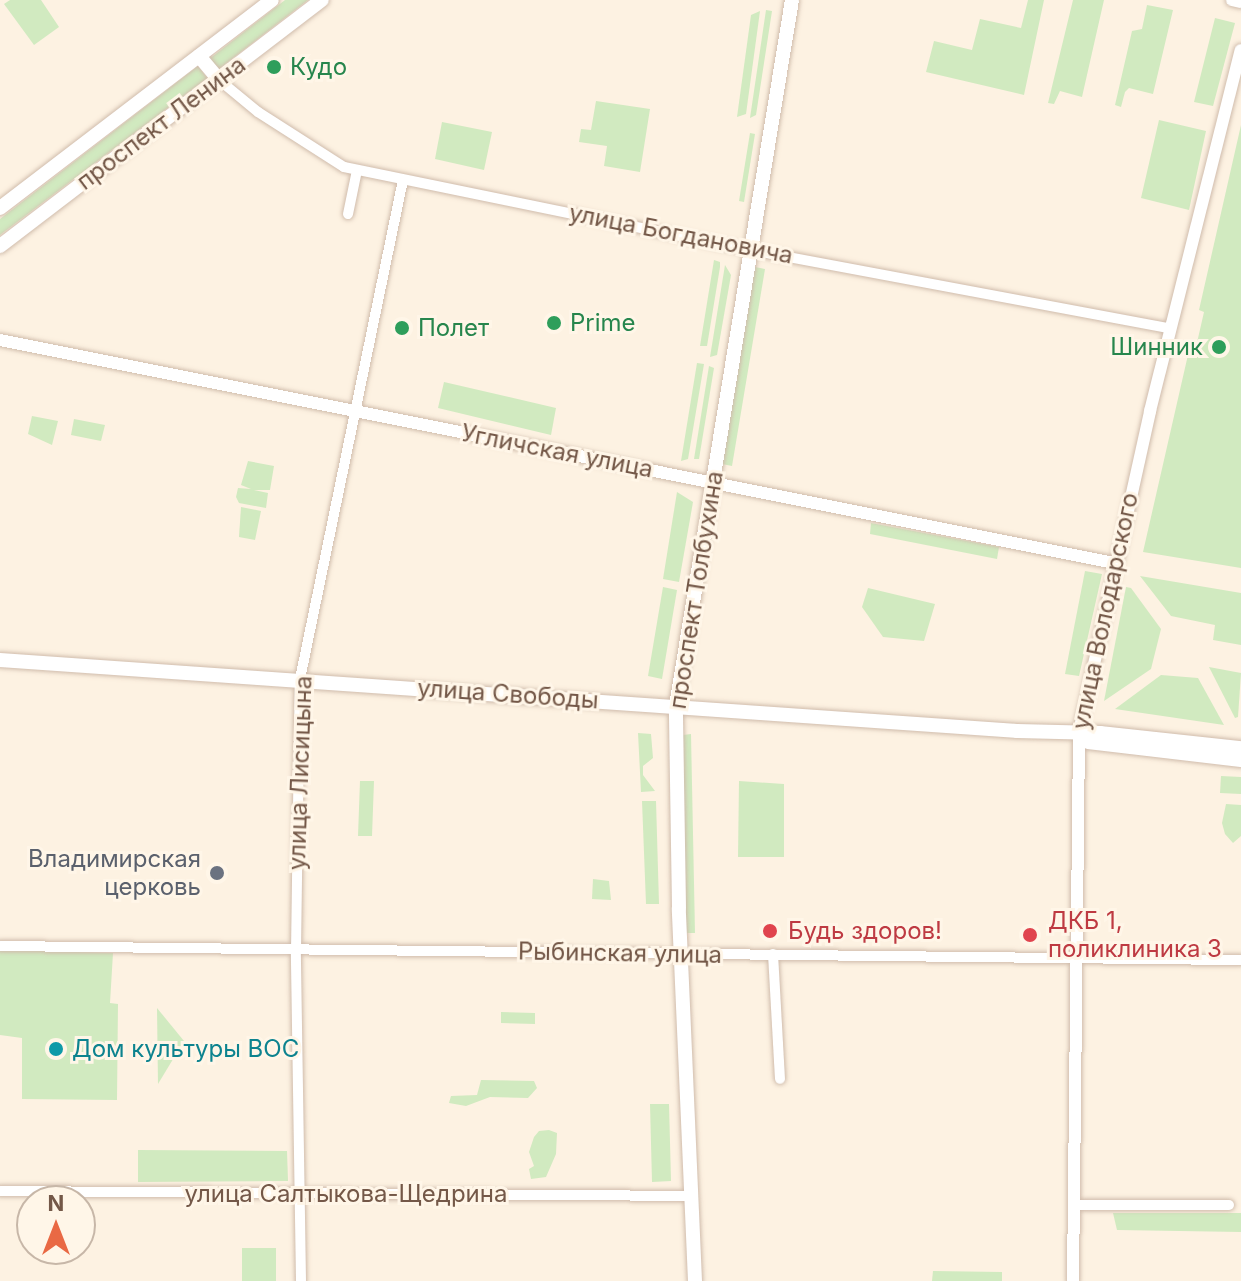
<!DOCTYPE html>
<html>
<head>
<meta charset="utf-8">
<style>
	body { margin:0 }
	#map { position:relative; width:1241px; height:1281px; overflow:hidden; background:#fdf2e2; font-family:Inter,sans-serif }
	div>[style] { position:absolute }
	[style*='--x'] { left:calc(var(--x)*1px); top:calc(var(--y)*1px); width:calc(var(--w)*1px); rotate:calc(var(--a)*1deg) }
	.green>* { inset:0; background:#d1eac0 }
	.roads { filter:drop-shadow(0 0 2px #d0bcac) drop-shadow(0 0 2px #d0bcac) }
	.minor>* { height:10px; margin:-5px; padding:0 5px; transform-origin:5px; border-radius:5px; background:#fff }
	.tertiary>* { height:12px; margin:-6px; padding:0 6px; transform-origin:6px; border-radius:6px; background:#fff }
	.secondary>* { height:14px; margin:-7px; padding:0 7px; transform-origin:7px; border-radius:7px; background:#fff }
	.dots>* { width:22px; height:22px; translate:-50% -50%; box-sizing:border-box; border:4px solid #fff6e8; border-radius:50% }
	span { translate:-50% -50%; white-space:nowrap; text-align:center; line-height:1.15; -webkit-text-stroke:6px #fff6e8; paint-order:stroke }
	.leisure-label { font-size:24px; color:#27864d }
	.left { translate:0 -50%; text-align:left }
	.right { translate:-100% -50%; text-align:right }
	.street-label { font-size:24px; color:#745848 }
	.worship-label { font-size:24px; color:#5b616d }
	.health-label { font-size:24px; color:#be3a42 }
	.culture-label { font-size:24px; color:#0d838f }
	.north { position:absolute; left:16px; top:1185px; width:80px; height:80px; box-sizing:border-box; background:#fff6e8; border:2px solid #c7b7a8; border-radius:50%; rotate:0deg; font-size:22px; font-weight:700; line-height:32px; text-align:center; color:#745848 }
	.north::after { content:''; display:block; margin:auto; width:28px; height:36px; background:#e96944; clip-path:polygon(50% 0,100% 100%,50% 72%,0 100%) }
</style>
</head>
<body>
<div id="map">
	<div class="green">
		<div style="clip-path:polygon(10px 0,41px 0,59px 27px,34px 45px,4px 4px)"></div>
		<div style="clip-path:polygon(285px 0,308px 0,216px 71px,208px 60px)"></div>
		<div style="clip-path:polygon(1028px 0,1044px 0,1024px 95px,926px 72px,934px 41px,972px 50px,980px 19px,1021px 28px)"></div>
		<div style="clip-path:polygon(1073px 0,1104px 0,1082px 97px,1060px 91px,1054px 104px,1048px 103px)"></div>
		<div style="clip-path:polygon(1147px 5px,1173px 10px,1153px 94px,1129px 88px,1125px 92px,1121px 107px,1115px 105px,1132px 31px,1142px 29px)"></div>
		<div style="clip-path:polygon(766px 10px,772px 11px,756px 115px,750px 118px)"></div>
		<div style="clip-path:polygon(760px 11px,746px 114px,737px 117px,751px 15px)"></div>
		<div style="clip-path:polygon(1215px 18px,1235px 23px,1213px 106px,1194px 102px)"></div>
		<div style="clip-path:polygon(198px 66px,207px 78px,0 235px,0 219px)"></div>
		<div style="clip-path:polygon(596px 101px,650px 109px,640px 172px,604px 166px,607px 146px,579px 142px,581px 129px,591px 130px)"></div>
		<div style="clip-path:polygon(1159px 120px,1206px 131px,1189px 210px,1141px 198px)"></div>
		<div style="clip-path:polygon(442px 122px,492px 132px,484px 170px,435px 159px)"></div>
		<div style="clip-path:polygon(1241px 125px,1241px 568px,1143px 552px,1190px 346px,1196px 347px,1204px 312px,1199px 310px)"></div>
		<div style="clip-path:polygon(750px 133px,755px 134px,744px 202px,739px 201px)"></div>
		<div style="clip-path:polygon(714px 260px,720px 262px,720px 267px,707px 346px,700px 346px)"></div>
		<div style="clip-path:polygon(725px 265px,731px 275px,717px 355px,710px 357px)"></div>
		<div style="clip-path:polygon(755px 267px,765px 269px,732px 466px,722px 464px)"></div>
		<div style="clip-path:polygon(697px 363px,704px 364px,688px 459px,681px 461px)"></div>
		<div style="clip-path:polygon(709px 366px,714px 368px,699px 459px,694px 459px)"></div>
		<div style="clip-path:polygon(444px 382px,556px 408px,551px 435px,438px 408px)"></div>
		<div style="clip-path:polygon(32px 416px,58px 421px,52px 445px,28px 434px)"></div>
		<div style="clip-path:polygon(74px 419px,105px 425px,101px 441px,71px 435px)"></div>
		<div style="clip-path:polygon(248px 461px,274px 466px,270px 490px,254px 490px,268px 493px,266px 508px,239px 503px,236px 497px,238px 488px,251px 489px,241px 485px)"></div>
		<div style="clip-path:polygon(677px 492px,693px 502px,679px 582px,663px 579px)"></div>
		<div style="clip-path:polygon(241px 507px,261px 511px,255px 540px,239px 537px)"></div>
		<div style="clip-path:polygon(871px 523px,999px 547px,997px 559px,870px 534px)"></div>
		<div style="clip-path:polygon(1085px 571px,1102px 574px,1079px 676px,1065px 674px)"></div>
		<div style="clip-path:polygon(1140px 576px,1241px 593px,1241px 645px,1213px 640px,1215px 625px,1171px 616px)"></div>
		<div style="clip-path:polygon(663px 587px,677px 590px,662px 679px,648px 676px)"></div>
		<div style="clip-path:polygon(1126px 587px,1131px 588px,1161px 629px,1151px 669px,1104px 701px)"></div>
		<div style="clip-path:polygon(868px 588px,935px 604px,924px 641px,883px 637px,862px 607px)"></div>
		<div style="clip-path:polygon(1209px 667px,1241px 673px,1238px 717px,1235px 718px)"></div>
		<div style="clip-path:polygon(1161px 675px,1198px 678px,1224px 725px,1115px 709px)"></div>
		<div style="clip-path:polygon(638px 733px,651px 734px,653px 758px,643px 766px,643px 775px,655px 791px,641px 792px)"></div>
		<div style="clip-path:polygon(691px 734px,695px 933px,686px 933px,683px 735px)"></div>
		<div style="clip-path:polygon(1221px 776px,1241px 777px,1241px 794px,1220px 793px)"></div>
		<div style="clip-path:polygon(360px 781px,374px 781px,372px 836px,358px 836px)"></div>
		<div style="clip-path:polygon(739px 781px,784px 784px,784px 857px,738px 857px)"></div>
		<div style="clip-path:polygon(642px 801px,656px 801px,659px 904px,646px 904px)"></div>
		<div style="clip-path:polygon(1226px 804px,1241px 805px,1241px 836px,1233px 843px,1225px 834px,1222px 823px)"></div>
		<div style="clip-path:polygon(593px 879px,609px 881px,611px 900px,592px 899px)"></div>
		<div style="clip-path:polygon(0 950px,113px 953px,110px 1003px,118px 1004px,117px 1100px,22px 1099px,22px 1038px,0 1035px)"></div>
		<div style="clip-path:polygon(157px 1008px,184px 1041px,158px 1084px)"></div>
		<div style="clip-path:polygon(501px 1012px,535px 1013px,535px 1024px,501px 1023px)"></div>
		<div style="clip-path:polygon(481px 1080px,534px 1081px,537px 1088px,528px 1098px,490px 1097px,466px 1106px,449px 1103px,451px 1096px,477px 1095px)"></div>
		<div style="clip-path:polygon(650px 1104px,669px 1104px,671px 1181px,652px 1182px)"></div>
		<div style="clip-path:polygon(549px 1130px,557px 1133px,556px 1154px,546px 1177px,531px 1179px,529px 1169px,534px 1166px,529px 1152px,534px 1137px,539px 1131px)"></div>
		<div style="clip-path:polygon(138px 1150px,287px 1151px,288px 1181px,138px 1182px)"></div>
		<div style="clip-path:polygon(1113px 1213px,1241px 1213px,1241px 1232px,1117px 1230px)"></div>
		<div style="clip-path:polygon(242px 1248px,276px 1248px,276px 1281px,242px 1281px)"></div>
		<div style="clip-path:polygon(933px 1271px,1002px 1272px,1002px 1281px,932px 1281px)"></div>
	</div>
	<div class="roads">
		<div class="minor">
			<div style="--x:218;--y:79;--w:52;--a:39.5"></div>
			<div style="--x:258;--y:112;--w:102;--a:32.6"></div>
			<div style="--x:344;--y:167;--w:383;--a:11.6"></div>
			<div style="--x:719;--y:244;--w:459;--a:10.6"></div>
			<div style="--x:348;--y:214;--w:45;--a:-78.4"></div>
			<div style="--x:0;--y:946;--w:1241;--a:0.65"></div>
			<div style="--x:773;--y:954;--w:125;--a:86.8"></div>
			<div style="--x:0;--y:1191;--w:691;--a:0.41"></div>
			<div style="--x:1073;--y:1205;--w:156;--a:0"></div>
			<div style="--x:301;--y:1281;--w:330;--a:-90.9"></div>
			<div style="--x:296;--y:951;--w:272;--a:-89.2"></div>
			<div style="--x:300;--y:679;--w:510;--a:-78.34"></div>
		</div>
		<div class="tertiary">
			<div style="--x:1232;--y:0;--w:9;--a:13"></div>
			<div style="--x:0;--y:340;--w:1136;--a:11.32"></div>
			<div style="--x:1073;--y:1281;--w:549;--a:-89.37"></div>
			<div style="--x:1079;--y:732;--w:329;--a:-77.5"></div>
			<div style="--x:1150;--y:411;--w:372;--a:-75.9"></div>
		</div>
		<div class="secondary">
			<div style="--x:199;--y:56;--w:30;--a:50"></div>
			<div style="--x:0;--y:208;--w:342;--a:-37.4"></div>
			<div style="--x:0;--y:246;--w:405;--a:-37.4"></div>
			<div style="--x:0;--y:660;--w:1019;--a:3.99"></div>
			<div style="--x:1017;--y:731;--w:83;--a:1.4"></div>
			<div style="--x:1100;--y:733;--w:142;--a:6.1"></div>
			<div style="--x:1088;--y:742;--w:154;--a:6.7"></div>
			<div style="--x:695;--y:1281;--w:373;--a:-92.5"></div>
			<div style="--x:679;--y:908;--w:202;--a:-90.9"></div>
			<div style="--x:676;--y:706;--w:715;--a:-80.67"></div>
		</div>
	</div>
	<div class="dots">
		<div style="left:274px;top:67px;background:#2e9e5b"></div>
		<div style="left:554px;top:323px;background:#2e9e5b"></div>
		<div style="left:402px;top:328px;background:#2e9e5b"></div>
		<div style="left:1219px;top:347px;background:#2e9e5b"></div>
		<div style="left:217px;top:873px;background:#6b7280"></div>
		<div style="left:770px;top:931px;background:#e0444e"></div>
		<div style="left:1030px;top:935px;background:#e0444e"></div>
		<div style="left:56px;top:1049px;background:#0f9aa8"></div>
	</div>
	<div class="leisure-label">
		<span class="left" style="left:290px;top:67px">Кудо</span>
		<span class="left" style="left:570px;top:323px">Prime</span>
		<span class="left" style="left:418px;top:328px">Полет</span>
		<span class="right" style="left:1203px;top:347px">Шинник</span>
	</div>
	<div class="street-label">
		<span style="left:161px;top:123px;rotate:-37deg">проспект Ленина</span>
		<span style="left:681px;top:234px;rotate:11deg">улица Богдановича</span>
		<span style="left:557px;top:451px;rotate:11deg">Угличская улица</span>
		<span style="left:696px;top:590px;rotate:-81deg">проспект Толбухина</span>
		<span style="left:1105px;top:611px;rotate:-78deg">улица Володарского</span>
		<span style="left:508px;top:694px;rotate:4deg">улица Свободы</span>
		<span style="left:300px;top:773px;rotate:-88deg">улица Лисицына</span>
		<span style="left:620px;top:953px;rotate:1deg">Рыбинская улица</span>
		<span style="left:346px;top:1194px">улица Салтыкова-Щедрина</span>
	</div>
	<div class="worship-label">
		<span class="right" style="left:201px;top:873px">Владимирская<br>церковь</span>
	</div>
	<div class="health-label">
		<span class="left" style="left:1048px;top:935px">ДКБ 1,<br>поликлиника 3</span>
		<span class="left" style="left:788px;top:931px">Будь здоров!</span>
	</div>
	<div class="culture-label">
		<span class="left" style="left:72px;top:1049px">Дом культуры ВОС</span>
	</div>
	<div class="north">N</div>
</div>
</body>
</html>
